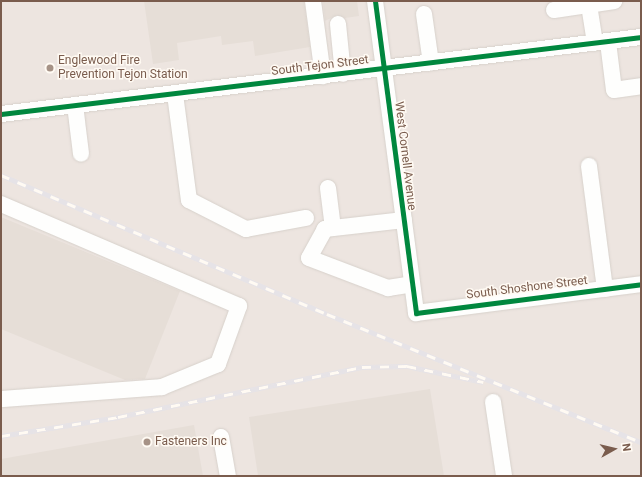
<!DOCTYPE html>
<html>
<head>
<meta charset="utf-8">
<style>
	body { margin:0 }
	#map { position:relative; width:642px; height:477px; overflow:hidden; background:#f9f5f0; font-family:Roboto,sans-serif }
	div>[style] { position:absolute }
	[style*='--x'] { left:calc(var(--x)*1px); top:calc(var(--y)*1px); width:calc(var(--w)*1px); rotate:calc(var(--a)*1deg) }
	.industrial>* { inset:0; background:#ede5e0 }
	.building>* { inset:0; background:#e6ded7 }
	.roads { filter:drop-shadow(0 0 1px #d7d1cb) drop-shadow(0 0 1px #d7d1cb) }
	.minor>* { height:16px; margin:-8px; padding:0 8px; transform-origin:8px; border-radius:8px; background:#fefefd }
	.rail>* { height:4.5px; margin-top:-2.25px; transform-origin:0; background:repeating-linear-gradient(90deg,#fffaf3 0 9px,#e6e3e7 0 18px); box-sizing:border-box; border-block:1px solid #e6e3e7 }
	.cycleway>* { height:5px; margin:-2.5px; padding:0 2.5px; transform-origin:2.5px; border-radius:2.5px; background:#00873e }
	.dots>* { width:11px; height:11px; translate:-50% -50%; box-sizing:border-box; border:2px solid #fffaf3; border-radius:50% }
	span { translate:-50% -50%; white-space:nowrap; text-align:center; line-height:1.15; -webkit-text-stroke:3px #fffaf3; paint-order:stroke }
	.poi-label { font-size:12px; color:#7a5c4d }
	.left { translate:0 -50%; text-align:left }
	.street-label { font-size:12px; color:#7a5c4d }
	.frame { position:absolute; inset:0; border:2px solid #7a5c4d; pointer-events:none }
	.north { position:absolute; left:594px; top:429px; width:40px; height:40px; -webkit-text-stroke:3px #fffaf3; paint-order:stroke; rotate:82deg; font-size:11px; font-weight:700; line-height:16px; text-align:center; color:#7a5c4d }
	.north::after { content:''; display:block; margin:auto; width:14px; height:18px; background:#7a5c4d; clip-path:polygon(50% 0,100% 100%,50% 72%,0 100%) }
</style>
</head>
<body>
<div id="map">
	<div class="industrial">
		<div style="clip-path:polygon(1px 1px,641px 1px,641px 476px,1px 476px)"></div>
	</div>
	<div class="building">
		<div style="clip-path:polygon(144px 1px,304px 1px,310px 47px,255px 56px,253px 41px,222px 45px,221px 36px,177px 43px,179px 60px,153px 64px)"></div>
		<div style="clip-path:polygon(323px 1px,357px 1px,359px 16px,345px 18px,337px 15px,325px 21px)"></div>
		<div style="clip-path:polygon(1px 217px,180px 291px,145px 379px,125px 380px,1px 329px)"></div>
		<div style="clip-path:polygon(430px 389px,444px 476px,258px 476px,249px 417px)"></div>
		<div style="clip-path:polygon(194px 425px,203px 476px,1px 476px,1px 459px)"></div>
	</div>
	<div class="roads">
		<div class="minor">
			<div style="--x:313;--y:1;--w:76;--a:82.4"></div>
			<div style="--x:375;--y:1;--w:315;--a:82.5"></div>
			<div style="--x:416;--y:313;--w:227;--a:-7.3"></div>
			<div style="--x:589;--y:5;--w:38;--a:81"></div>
			<div style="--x:554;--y:10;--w:61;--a:-8.5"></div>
			<div style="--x:424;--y:14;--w:49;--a:81.9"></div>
			<div style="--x:338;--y:24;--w:50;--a:84.3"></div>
			<div style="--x:608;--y:42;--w:48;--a:82.9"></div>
			<div style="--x:614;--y:90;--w:27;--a:-8"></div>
			<div style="--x:175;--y:94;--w:107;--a:82.5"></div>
			<div style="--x:189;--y:200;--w:64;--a:27"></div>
			<div style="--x:246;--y:229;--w:61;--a:-10.4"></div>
			<div style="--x:75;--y:105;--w:49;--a:83"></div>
			<div style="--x:1;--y:114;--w:645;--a:-6.86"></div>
			<div style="--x:589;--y:166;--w:124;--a:82.6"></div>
			<div style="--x:328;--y:188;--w:40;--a:82.9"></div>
			<div style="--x:1;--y:204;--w:259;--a:23.2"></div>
			<div style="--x:239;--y:306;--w:62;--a:109.9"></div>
			<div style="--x:218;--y:364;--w:61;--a:157.7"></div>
			<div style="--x:162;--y:387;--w:161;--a:175.7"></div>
			<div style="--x:404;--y:220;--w:80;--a:173.5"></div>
			<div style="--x:325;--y:229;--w:33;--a:119"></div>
			<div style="--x:309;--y:258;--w:85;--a:20.8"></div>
			<div style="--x:388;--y:288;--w:24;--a:-9"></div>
			<div style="--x:493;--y:402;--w:75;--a:81.5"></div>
			<div style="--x:221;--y:437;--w:40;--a:80"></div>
		</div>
	</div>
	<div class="rail">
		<div style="--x:1;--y:175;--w:354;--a:23.1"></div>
		<div style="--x:327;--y:314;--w:339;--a:22.2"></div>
		<div style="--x:1;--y:436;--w:119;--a:-9.2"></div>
		<div style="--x:118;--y:417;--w:249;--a:-11.6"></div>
		<div style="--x:362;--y:367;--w:45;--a:-1.3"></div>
		<div style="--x:407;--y:366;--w:78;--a:11.9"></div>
	</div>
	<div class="cycleway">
		<div style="--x:375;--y:1;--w:315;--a:82.5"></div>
		<div style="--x:416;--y:313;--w:227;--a:-7.3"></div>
		<div style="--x:1;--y:114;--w:645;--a:-6.86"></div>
	</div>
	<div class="dots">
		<div style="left:50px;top:68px;background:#a69286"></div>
		<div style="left:147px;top:442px;background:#a69286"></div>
	</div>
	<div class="poi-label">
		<span class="left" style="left:58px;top:68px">Englewood Fire<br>Prevention Tejon Station</span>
		<span class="left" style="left:155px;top:442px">Fasteners Inc</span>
	</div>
	<div class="street-label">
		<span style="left:320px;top:66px;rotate:-7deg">South Tejon Street</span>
		<span style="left:405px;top:156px;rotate:83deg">West Cornell Avenue</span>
		<span style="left:527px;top:288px;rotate:-7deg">South Shoshone Street</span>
	</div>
	<div class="frame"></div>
	<div class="north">N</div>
</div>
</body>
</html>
